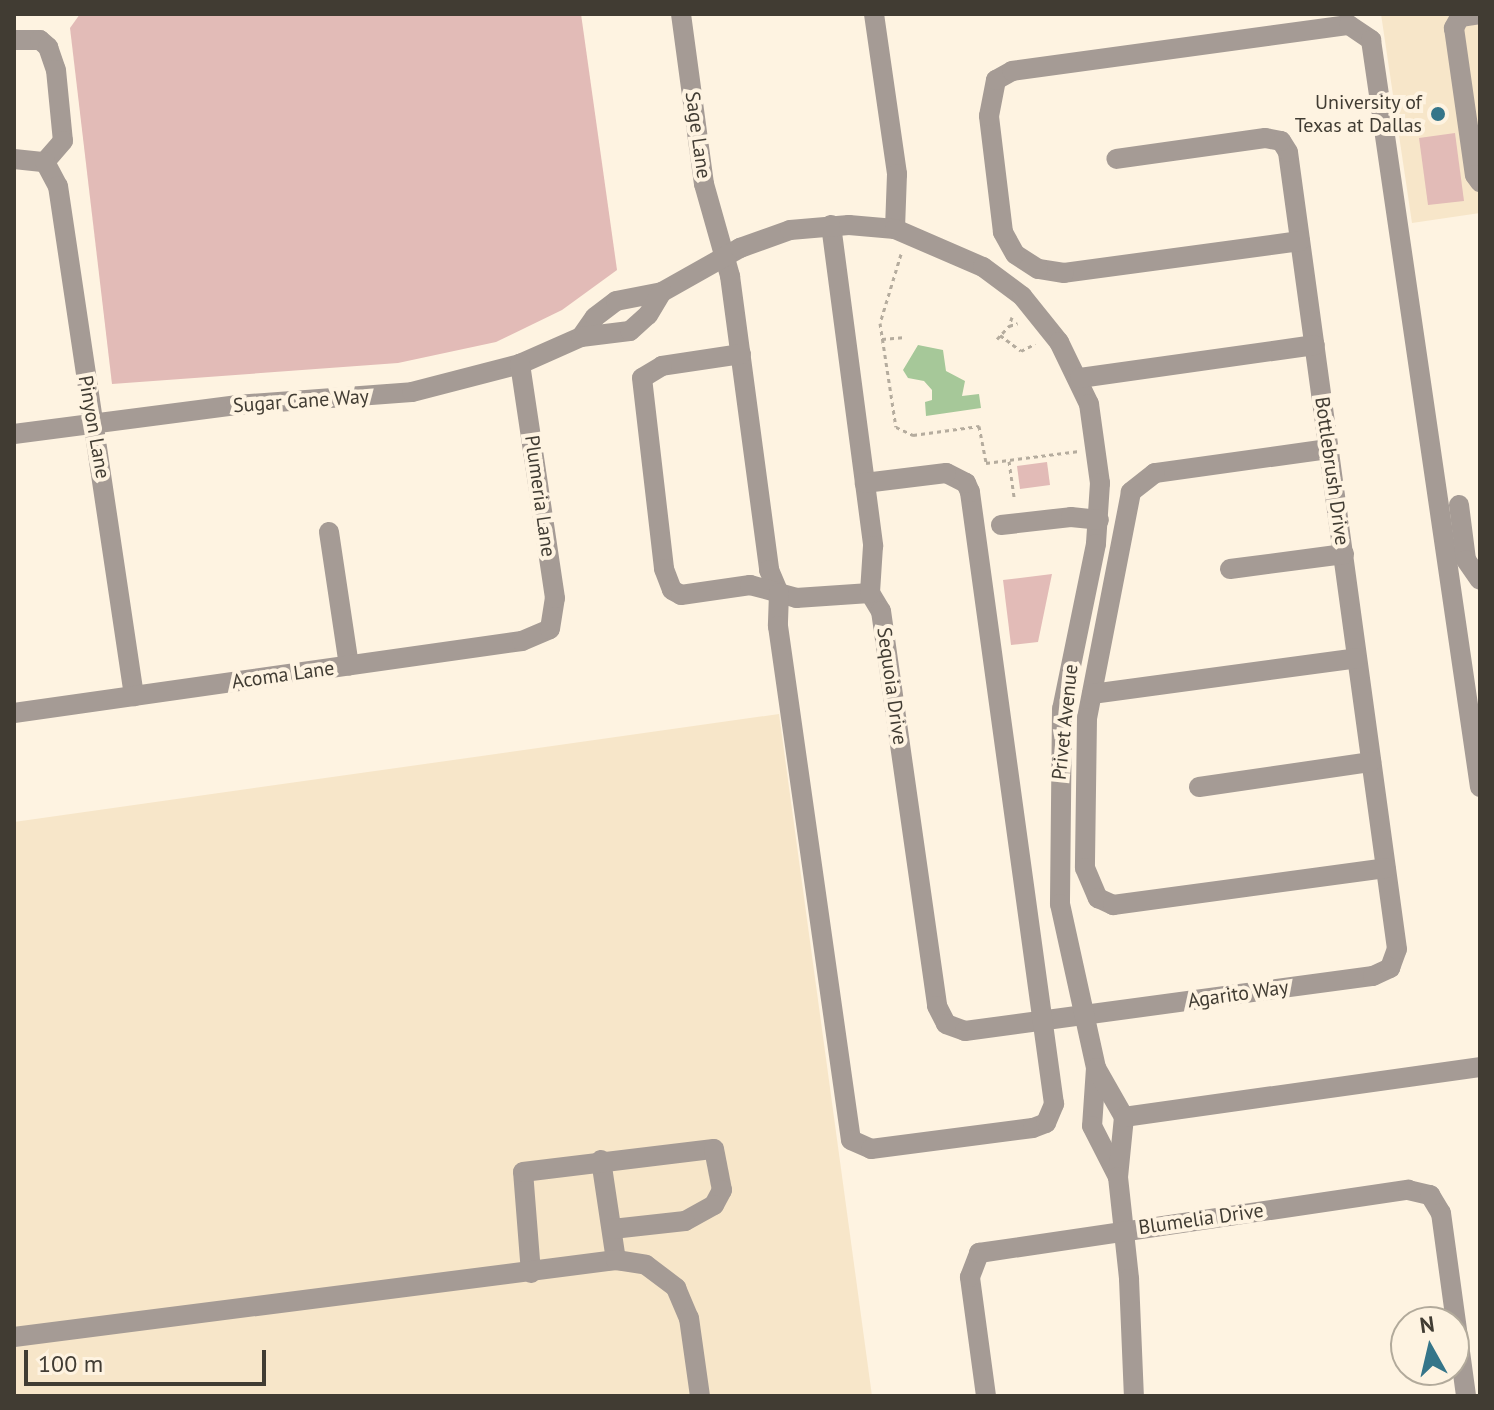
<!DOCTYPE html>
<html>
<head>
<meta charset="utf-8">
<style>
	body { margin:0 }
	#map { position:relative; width:1494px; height:1410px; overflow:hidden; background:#fef3e1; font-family:"PT Sans",sans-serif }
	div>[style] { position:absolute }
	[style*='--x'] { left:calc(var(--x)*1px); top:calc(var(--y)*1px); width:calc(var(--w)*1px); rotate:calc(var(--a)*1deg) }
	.built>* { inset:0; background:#f7e6c9 }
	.green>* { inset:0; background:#e2bbb7 }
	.water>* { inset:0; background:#a6c899 }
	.path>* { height:3px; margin-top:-1.5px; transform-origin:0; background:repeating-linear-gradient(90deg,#b5ac9e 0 4px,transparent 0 8px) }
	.minor>* { height:20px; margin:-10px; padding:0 10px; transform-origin:10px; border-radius:10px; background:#a59b95 }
	.dots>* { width:22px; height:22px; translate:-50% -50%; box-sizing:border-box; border:4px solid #fef3e1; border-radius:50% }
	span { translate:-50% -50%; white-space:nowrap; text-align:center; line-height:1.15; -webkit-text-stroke:8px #fef3e1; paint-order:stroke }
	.poi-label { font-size:20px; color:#413c33 }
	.right { translate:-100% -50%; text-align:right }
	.street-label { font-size:20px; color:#413c33 }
	.frame { position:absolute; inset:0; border:16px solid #413c33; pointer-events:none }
	.north { position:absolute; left:1390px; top:1306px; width:80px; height:80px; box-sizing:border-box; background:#fef3e1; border:2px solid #b2aa9b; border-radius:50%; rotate:352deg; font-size:22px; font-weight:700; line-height:32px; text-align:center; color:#413c33 }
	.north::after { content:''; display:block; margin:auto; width:28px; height:36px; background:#357589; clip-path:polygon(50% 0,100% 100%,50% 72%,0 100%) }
	.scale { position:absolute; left:24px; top:1350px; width:242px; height:36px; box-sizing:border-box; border:4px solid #413c33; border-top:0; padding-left:10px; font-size:24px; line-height:28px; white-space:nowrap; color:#413c33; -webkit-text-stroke:6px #fef3e1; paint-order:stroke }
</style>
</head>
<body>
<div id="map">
	<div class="built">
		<div style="clip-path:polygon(1381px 14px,1480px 14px,1480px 213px,1412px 223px)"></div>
		<div style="clip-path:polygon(779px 714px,872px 1396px,14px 1396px,14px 822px)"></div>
	</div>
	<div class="green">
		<div style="clip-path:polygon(80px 14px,581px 14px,617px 270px,562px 310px,496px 342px,398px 363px,112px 384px,70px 28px)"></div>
		<div style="clip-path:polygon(1455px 133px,1464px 201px,1428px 205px,1419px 138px)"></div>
		<div style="clip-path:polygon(1047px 462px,1050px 485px,1020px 489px,1017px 466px)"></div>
		<div style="clip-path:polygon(1052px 574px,1038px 642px,1011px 645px,1003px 580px)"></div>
	</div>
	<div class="water">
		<div style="clip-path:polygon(918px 345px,943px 350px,946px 371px,965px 381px,962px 396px,979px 394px,981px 408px,926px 416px,925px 402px,932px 400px,932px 390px,924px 381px,908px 378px,903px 370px)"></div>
	</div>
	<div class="path">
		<div style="--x:901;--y:254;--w:72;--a:106.9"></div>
		<div style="--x:880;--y:323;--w:105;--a:81.3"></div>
		<div style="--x:896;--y:427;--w:19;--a:25"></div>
		<div style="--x:913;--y:435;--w:67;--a:-7.8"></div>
		<div style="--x:979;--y:426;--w:38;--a:79"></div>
		<div style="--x:986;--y:463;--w:94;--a:-7.4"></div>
		<div style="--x:1012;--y:317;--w:9;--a:108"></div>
		<div style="--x:1009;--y:326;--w:9;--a:-18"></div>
		<div style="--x:1000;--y:335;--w:26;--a:37"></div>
		<div style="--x:1021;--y:351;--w:16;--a:-27"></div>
		<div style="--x:882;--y:339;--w:24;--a:-5"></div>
		<div style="--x:997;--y:339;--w:18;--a:-47"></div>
		<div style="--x:1009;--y:461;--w:36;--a:82"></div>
	</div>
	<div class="minor">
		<div style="--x:681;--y:14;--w:172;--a:82.3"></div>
		<div style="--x:704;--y:184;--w:96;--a:74.2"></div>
		<div style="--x:730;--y:276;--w:297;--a:82.4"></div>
		<div style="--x:769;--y:570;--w:25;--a:67"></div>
		<div style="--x:779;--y:593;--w:18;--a:16"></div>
		<div style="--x:796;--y:598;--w:74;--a:-3.9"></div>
		<div style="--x:870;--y:593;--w:21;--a:59"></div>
		<div style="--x:881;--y:611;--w:399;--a:81.9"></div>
		<div style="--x:937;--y:1006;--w:20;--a:63"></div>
		<div style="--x:946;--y:1024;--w:20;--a:20"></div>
		<div style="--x:965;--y:1031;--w:412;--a:-7.7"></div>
		<div style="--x:1373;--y:976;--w:19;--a:-25"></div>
		<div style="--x:1390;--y:968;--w:20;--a:-70"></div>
		<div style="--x:1397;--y:949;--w:804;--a:-97.79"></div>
		<div style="--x:1288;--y:152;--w:13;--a:-122"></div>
		<div style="--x:1281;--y:141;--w:16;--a:-169"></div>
		<div style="--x:1265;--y:138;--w:150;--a:172"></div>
		<div style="--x:874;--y:14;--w:162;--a:81.8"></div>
		<div style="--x:897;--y:174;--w:55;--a:92.1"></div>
		<div style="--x:1480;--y:14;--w:20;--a:171"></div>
		<div style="--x:1460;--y:17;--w:13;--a:119"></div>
		<div style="--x:1454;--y:28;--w:148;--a:81.9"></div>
		<div style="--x:1475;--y:175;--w:9;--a:54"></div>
		<div style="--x:14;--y:40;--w:26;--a:0"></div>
		<div style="--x:40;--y:40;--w:11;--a:41"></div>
		<div style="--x:48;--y:47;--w:24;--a:71"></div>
		<div style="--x:56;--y:70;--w:71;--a:84.4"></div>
		<div style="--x:63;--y:141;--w:28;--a:131"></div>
		<div style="--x:14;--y:159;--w:31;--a:6"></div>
		<div style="--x:45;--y:162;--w:27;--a:62"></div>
		<div style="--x:58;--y:186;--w:516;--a:81.52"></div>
		<div style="--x:831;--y:225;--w:324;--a:82.5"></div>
		<div style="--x:873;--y:546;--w:47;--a:93.7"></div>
		<div style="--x:1300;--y:241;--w:238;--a:172.3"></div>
		<div style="--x:1064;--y:273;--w:26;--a:-171"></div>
		<div style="--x:1038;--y:269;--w:27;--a:-147"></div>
		<div style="--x:1015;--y:254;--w:25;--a:-119"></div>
		<div style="--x:1003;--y:232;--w:117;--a:-96.9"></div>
		<div style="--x:989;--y:116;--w:37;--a:-79"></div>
		<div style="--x:996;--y:80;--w:18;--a:-29"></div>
		<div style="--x:1012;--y:71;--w:340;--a:-7.8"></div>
		<div style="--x:1349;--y:25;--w:27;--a:34"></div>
		<div style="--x:1371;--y:40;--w:755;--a:81.7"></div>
		<div style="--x:581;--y:337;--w:24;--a:-55"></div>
		<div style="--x:595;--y:317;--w:26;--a:-37"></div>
		<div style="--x:616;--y:301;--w:47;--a:-11.1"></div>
		<div style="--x:662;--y:292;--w:90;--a:-29.4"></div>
		<div style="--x:740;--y:248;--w:53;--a:-19.8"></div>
		<div style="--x:790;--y:230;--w:59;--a:-4.8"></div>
		<div style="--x:849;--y:225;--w:46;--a:5"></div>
		<div style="--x:895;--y:229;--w:96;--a:23.4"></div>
		<div style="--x:983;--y:267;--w:49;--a:36.6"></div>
		<div style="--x:1022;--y:296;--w:59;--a:51.2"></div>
		<div style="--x:1059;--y:342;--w:69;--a:64.2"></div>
		<div style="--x:1089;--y:404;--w:80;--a:82.1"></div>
		<div style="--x:1100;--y:483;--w:61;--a:93.8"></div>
		<div style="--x:1096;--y:544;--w:168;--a:101.6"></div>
		<div style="--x:1062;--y:709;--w:195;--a:90.6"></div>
		<div style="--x:1060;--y:904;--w:168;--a:77.6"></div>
		<div style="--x:1096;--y:1068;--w:58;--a:93.9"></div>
		<div style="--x:1092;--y:1126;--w:57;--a:63"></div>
		<div style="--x:741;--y:354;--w:80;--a:171.4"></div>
		<div style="--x:662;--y:366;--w:23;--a:149"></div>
		<div style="--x:642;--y:378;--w:192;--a:83.4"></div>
		<div style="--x:664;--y:569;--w:22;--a:69"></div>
		<div style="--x:672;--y:590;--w:10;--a:29"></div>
		<div style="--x:681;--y:595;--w:70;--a:-8.2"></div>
		<div style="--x:750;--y:585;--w:30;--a:15"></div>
		<div style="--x:779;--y:593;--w:33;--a:92"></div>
		<div style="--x:778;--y:626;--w:519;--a:81.92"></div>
		<div style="--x:851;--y:1140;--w:22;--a:24"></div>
		<div style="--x:871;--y:1149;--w:163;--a:-7.4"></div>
		<div style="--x:1033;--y:1128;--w:14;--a:-21"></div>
		<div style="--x:1046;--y:1123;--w:21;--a:-67"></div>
		<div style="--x:1054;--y:1104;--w:618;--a:-97.82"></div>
		<div style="--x:970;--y:492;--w:10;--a:-114"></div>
		<div style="--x:966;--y:483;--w:22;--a:-153"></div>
		<div style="--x:946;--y:473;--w:82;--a:173"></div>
		<div style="--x:1080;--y:378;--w:237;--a:-8"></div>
		<div style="--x:14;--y:434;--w:224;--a:-7.4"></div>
		<div style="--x:236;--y:405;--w:176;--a:-4.2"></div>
		<div style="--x:412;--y:392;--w:112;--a:-14.5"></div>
		<div style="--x:520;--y:364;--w:67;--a:-23.9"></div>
		<div style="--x:581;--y:337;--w:49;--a:-7"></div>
		<div style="--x:630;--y:331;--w:24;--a:-42"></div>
		<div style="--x:648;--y:315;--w:27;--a:-59"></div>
		<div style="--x:1328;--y:449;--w:175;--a:172.1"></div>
		<div style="--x:1155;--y:473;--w:31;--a:142"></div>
		<div style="--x:1131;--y:492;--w:230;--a:101"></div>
		<div style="--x:1087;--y:718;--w:150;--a:90.8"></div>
		<div style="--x:1085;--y:868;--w:33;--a:67"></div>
		<div style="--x:1098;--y:898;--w:17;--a:25"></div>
		<div style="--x:1113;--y:905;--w:275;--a:-7.7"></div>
		<div style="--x:1459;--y:505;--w:55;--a:82.7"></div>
		<div style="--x:1466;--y:560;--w:24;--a:55"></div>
		<div style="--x:1001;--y:525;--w:70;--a:-6.5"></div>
		<div style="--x:1071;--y:517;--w:28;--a:6"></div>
		<div style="--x:329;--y:532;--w:135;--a:81.5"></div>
		<div style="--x:1230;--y:569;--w:115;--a:-7.5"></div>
		<div style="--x:1092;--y:694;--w:267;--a:-7.7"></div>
		<div style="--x:14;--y:713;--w:513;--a:-8.07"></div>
		<div style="--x:522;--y:641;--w:30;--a:-23"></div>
		<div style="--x:550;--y:629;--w:31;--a:-81"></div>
		<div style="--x:555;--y:598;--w:237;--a:-98.5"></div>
		<div style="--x:1199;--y:787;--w:174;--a:-8.3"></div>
		<div style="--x:1096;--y:1068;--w:56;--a:60.3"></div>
		<div style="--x:1124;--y:1117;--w:60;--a:95.7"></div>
		<div style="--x:1118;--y:1177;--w:103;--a:83.8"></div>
		<div style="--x:1129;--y:1279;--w:117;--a:87.6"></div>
		<div style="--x:1124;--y:1117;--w:359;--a:-8"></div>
		<div style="--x:601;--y:1160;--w:101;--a:81.5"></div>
		<div style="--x:531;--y:1273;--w:101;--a:-94.5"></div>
		<div style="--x:523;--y:1172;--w:192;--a:-6.9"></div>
		<div style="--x:714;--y:1149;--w:42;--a:79"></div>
		<div style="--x:722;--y:1190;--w:17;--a:118"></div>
		<div style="--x:714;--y:1205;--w:33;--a:151"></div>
		<div style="--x:685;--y:1221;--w:73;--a:173.7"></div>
		<div style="--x:14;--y:1337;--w:607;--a:-7.29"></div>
		<div style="--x:616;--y:1260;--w:30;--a:9"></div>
		<div style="--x:646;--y:1265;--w:38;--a:37"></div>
		<div style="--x:676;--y:1288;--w:33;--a:67"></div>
		<div style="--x:689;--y:1318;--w:79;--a:82"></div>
		<div style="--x:986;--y:1396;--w:120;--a:-97.7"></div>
		<div style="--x:970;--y:1277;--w:26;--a:-69"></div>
		<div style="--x:979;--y:1253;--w:434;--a:-8.4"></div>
		<div style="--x:1408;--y:1190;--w:23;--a:13"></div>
		<div style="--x:1430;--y:1195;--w:21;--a:59"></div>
		<div style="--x:1441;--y:1213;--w:185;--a:82.2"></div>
	</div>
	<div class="dots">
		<div style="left:1438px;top:114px;background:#357589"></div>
	</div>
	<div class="poi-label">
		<span class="right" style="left:1422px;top:114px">University of<br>Texas at Dallas</span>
	</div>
	<div class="street-label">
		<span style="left:698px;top:135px;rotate:82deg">Sage Lane</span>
		<span style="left:301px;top:401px;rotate:-4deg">Sugar Cane Way</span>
		<span style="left:94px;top:427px;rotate:80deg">Pinyon Lane</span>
		<span style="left:1332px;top:471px;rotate:82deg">Bottlebrush Drive</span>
		<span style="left:540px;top:496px;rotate:82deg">Plumeria Lane</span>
		<span style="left:283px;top:675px;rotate:-8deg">Acoma Lane</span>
		<span style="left:892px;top:686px;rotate:82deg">Sequoia Drive</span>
		<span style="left:1065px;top:722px;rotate:-84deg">Privet Avenue</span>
		<span style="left:1238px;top:994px;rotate:-8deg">Agarito Way</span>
		<span style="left:1201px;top:1219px;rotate:-8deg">Blumelia Drive</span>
	</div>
	<div class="frame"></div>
	<div class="north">N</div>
	<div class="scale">100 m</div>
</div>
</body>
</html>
